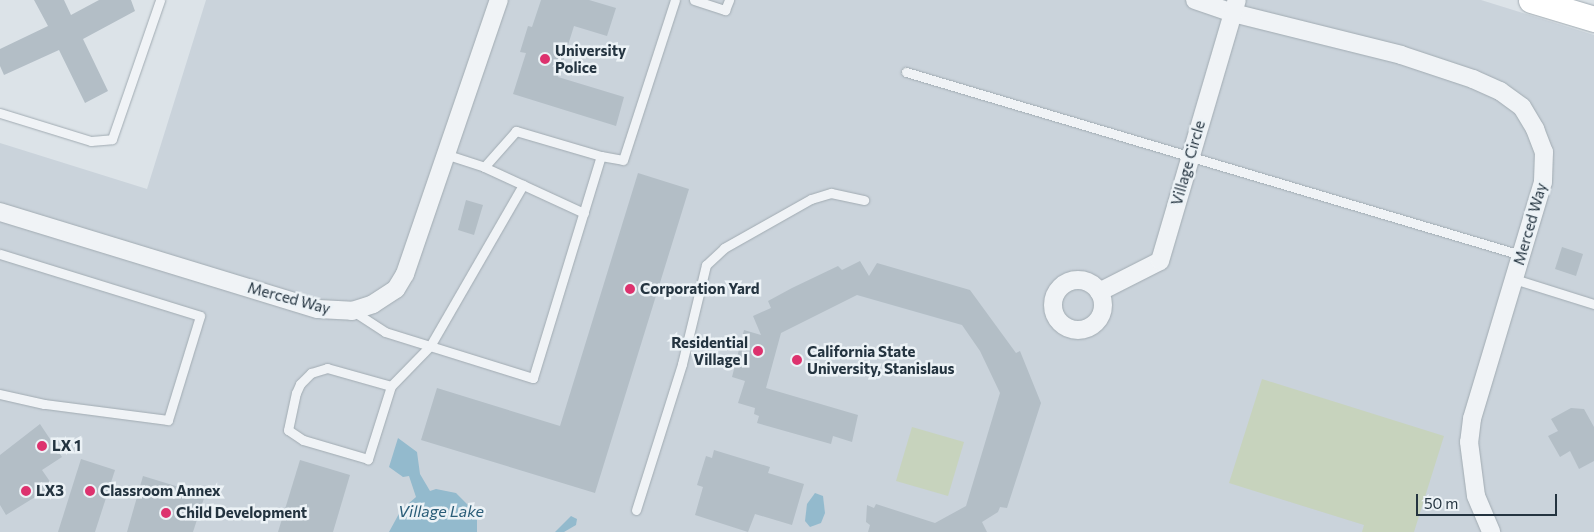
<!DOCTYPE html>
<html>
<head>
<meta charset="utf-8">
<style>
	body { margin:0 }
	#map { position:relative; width:1594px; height:532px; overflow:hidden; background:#dce3e8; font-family:Commissioner,sans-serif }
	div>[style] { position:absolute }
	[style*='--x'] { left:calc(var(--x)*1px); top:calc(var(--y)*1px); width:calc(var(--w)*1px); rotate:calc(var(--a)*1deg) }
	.built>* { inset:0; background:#cad3db }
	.green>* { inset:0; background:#c7d3bd }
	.water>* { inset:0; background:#93bacd }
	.building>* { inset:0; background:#b3bec6 }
	.roads { filter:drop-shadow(0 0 1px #a1abb2) drop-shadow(0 0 1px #a1abb2) }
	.lane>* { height:9px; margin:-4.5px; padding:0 4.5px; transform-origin:4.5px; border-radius:4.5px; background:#f0f3f6 }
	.street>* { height:18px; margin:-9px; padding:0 9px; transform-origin:9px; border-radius:9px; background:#f0f3f6 }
	.street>.ring { margin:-9px; padding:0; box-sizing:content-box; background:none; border:18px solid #f0f3f6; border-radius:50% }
	.secondary>* { height:25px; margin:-12.5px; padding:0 12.5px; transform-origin:12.5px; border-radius:12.5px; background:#fff }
	.dots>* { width:14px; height:14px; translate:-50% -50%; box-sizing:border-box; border:2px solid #ecf2f6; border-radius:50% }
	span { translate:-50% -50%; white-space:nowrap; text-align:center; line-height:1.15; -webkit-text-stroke:5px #ecf2f6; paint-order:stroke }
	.poi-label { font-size:15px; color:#243440; font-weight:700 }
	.left { translate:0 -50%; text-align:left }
	.right { translate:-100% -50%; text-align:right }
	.street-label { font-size:15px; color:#243440 }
	.water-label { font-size:16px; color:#2a5d78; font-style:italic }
	.scale { position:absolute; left:1416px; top:494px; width:141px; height:22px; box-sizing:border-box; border:2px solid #243440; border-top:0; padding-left:6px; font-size:15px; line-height:18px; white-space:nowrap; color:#243440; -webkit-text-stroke:4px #ecf2f6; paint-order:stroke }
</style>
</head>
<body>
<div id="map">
	<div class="built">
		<div style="clip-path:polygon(206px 0,1481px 0,1594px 35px,1594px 532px,0 532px,0 143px,147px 189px)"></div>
	</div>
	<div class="green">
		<div style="clip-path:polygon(1262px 379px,1444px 436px,1414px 532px,1362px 532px,1364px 525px,1229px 483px)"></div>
		<div style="clip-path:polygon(912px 427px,964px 442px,948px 496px,896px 481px)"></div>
	</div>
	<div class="water">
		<div style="clip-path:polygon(398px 438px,417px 452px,420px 474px,430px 491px,436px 489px,456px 493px,468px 505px,477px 520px,477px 532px,389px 532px,401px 510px,416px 497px,409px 476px,403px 477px,389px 467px)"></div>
		<div style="clip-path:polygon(815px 493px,823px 496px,825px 513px,821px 523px,810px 527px,805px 521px,807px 504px)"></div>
		<div style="clip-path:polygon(571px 516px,577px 519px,576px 525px,564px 532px,555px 532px)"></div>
	</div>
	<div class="building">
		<div style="clip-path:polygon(34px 0,64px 0,71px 15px,99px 0,131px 0,135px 11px,83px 39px,108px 91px,85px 103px,59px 50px,4px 75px,0 66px,0 49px,48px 26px)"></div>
		<div style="clip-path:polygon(541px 0,589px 0,616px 8px,607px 36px,574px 26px,558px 77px,624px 97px,616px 126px,513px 94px,526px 53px,520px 52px,528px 26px,532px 27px)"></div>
		<div style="clip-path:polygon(638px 173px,689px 189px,595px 493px,421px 440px,437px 388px,560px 426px)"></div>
		<div style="clip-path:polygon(466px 200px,483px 205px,474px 235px,458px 230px)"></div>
		<div style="clip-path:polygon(1562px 247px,1583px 254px,1576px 276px,1555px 269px)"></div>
		<div style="clip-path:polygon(860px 261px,869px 276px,877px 263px,970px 290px,1016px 353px,1020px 351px,1041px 403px,1007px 508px,1000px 507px,998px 512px,982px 522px,987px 532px,868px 532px,870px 525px,866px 522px,867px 505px,874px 508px,876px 504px,935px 523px,966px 506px,1000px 393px,980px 351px,962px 325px,857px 295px,781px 333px,766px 388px,858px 415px,852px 442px,833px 436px,831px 444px,757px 423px,759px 416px,754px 414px,755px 408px,738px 403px,745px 381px,732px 377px,744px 330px,761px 335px,753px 316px,771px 308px,768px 301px,792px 288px,838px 266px,842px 270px)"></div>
		<div style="clip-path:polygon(1571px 408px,1584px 409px,1594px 427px,1594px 461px,1579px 469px,1570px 451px,1560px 457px,1548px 436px,1558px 431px,1551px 419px)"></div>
		<div style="clip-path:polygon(40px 424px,62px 457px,42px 470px,53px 486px,6px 515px,0 505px,0 455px)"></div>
		<div style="clip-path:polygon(714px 450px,770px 467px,768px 473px,804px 484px,792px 525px,755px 514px,748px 532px,695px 515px,703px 487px,697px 485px,706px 456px,712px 458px)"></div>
		<div style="clip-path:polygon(81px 459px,115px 470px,95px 532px,58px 532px)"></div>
		<div style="clip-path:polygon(300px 460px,350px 475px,333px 532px,278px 532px)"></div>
		<div style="clip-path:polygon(143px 476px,205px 495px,193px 532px,127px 532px)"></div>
	</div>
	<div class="roads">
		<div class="lane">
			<div style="--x:694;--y:0;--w:33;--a:18"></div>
			<div style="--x:725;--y:10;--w:11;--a:-68"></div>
			<div style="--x:906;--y:72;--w:642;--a:16.57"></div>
			<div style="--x:0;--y:113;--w:95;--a:17.1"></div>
			<div style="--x:91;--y:141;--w:21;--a:-5"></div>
			<div style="--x:112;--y:139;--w:147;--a:-70.9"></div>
			<div style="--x:448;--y:155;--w:38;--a:18"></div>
			<div style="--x:484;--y:167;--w:110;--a:24.7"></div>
			<div style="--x:601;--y:156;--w:22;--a:10"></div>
			<div style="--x:623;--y:160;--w:168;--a:-72"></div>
			<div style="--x:0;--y:254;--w:209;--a:17.2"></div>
			<div style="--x:200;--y:316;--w:109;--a:107.1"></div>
			<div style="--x:168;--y:420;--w:125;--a:-172.6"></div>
			<div style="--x:44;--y:404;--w:45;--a:-167.2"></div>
			<div style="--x:1514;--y:279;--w:84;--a:17.4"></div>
			<div style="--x:353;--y:311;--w:38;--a:33"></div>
			<div style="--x:385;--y:332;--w:155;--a:17.3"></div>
			<div style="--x:533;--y:378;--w:232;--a:-73"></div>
			<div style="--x:601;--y:156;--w:89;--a:-163.6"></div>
			<div style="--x:516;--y:131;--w:48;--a:131.6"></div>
			<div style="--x:391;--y:386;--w:77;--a:107.5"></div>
			<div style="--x:368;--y:459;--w:68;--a:-163.7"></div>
			<div style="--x:303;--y:440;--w:18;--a:-146"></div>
			<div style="--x:288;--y:430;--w:38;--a:-78"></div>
			<div style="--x:296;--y:393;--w:10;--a:-66"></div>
			<div style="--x:300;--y:384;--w:16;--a:-45"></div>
			<div style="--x:311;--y:373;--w:17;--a:-17"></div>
			<div style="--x:327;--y:368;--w:66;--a:15.7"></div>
			<div style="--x:391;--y:386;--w:56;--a:-45.7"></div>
			<div style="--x:430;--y:346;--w:186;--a:-60"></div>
			<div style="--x:636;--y:510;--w:153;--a:-72.5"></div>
			<div style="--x:682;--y:364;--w:102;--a:-76.4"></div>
			<div style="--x:706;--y:265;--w:25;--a:-43"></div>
			<div style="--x:724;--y:248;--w:100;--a:-29.4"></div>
			<div style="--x:811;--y:199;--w:21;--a:-17"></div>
			<div style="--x:831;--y:193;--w:34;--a:12"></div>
		</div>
		<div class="street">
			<div style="--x:1195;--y:0;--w:40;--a:18.9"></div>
			<div style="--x:1233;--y:13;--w:173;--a:14"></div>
			<div style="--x:1401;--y:55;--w:76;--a:18.4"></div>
			<div style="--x:1473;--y:79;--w:30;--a:24"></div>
			<div style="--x:1500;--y:91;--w:27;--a:36"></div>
			<div style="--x:1522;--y:107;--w:26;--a:59"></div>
			<div style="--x:1535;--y:129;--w:25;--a:69"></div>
			<div style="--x:1544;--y:152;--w:30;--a:92"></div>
			<div style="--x:1543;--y:182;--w:247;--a:106.7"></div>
			<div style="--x:1472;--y:419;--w:23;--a:97"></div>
			<div style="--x:1469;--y:442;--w:54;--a:82.6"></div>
			<div style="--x:1476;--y:496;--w:39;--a:67"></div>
			<div style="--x:0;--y:212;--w:332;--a:17"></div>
			<div style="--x:318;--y:309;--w:34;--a:3"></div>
			<div style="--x:352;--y:311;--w:22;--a:-18"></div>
			<div style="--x:373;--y:304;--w:27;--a:-33"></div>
			<div style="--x:396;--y:289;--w:17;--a:-59"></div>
			<div style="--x:405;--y:274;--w:290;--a:-71.1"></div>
			<div class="ring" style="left:1053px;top:280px;width:32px;height:32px"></div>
			<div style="--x:1099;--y:292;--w:68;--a:-26.9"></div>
			<div style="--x:1160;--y:261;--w:272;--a:-73.6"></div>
		</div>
		<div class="secondary">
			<div style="--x:1531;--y:0;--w:66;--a:16.8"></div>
		</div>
	</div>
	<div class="dots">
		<div style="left:545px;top:59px;background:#dd326e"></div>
		<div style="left:630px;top:289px;background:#dd326e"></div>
		<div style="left:758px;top:351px;background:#dd326e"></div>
		<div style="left:797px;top:360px;background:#dd326e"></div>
		<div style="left:42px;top:446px;background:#dd326e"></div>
		<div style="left:26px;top:491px;background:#dd326e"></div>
		<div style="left:90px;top:491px;background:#dd326e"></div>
		<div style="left:166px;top:513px;background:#dd326e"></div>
	</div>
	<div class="poi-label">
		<span class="left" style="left:555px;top:59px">University<br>Police</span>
		<span class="left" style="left:640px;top:289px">Corporation Yard</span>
		<span class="right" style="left:748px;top:351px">Residential<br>Village I</span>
		<span class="left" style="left:807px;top:360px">California State<br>University, Stanislaus</span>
		<span class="left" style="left:52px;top:446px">LX 1</span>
		<span class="left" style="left:36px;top:491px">LX3</span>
		<span class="left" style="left:100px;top:491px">Classroom Annex</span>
		<span class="left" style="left:176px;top:513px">Child Development</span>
	</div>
	<div class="street-label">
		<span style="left:1188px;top:163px;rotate:-74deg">Village Circle</span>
		<span style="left:1530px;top:224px;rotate:-74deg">Merced Way</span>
		<span style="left:289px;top:298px;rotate:15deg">Merced Way</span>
	</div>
	<div class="water-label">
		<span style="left:441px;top:511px">Village Lake</span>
	</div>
	<div class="scale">50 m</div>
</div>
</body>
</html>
